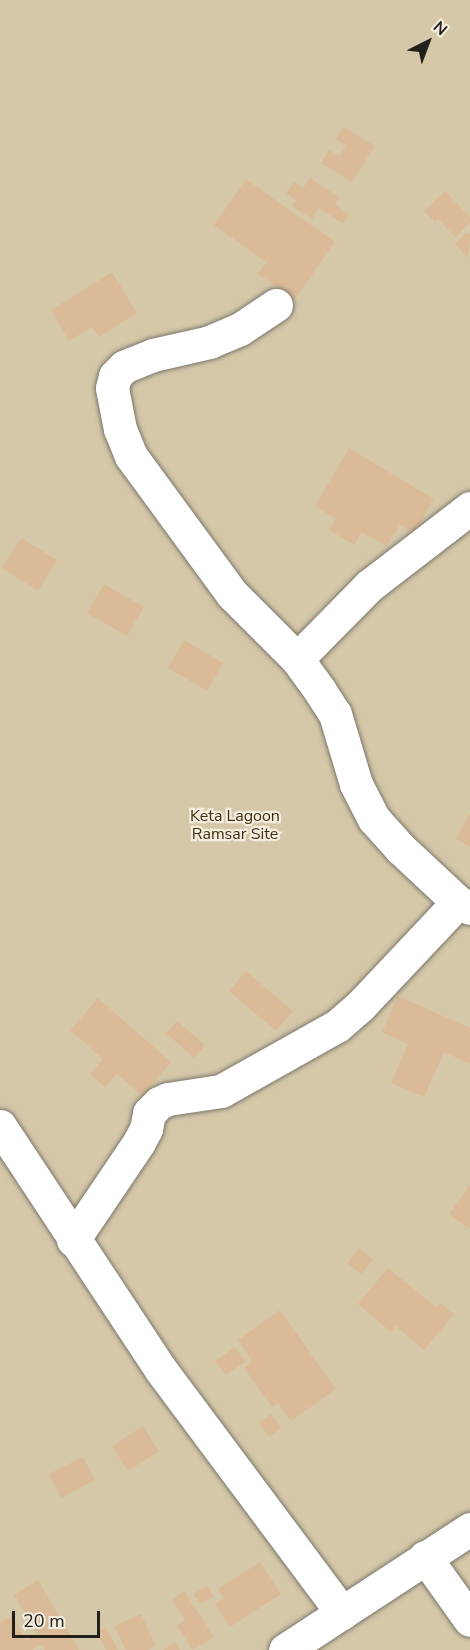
<!DOCTYPE html>
<html>
<head>
<meta charset="utf-8">
<style>
	body { margin:0 }
	#map { position:relative; width:470px; height:1650px; overflow:hidden; background:#e6e1d4; font-family:"Nunito Sans",sans-serif }
	div>[style] { position:absolute }
	[style*='--x'] { left:calc(var(--x)*1px); top:calc(var(--y)*1px); width:calc(var(--w)*1px); rotate:calc(var(--a)*1deg) }
	.green>* { inset:0; background:#d5c8a9 }
	.building>* { inset:0; background:#dbba98 }
	.roads { filter:drop-shadow(0 0 2px #7c776b) drop-shadow(0 0 2px #7c776b) }
	.minor>* { height:33px; margin:-16.5px; padding:0 16.5px; transform-origin:16.5px; border-radius:16.5px; background:#fff }
	.major>* { height:33px; margin:-16.5px; padding:0 16.5px; transform-origin:16.5px; border-radius:16.5px; background:#fff }
	span { translate:-50% -50%; white-space:nowrap; text-align:center; line-height:1.15; -webkit-text-stroke:4.5px #f4eee1; paint-order:stroke }
	.park-label { font-size:16px; color:#3e300d }
	.north { position:absolute; left:398px; top:12px; width:60px; height:60px; -webkit-text-stroke:4px #f4eee1; paint-order:stroke; rotate:42deg; font-size:16px; font-weight:700; line-height:24px; text-align:center; color:#22201b }
	.north::after { content:''; display:block; margin:auto; width:21px; height:27px; background:#22201b; clip-path:polygon(50% 0,100% 100%,50% 72%,0 100%) }
	.scale { position:absolute; left:12px; top:1611px; width:88px; height:27px; box-sizing:border-box; border:3px solid #22201b; border-top:0; padding-left:8px; font-size:18px; line-height:21px; white-space:nowrap; color:#22201b; -webkit-text-stroke:4px #f4eee1; paint-order:stroke }
</style>
</head>
<body>
<div id="map">
	<div class="green">
		<div style="clip-path:polygon(0 0,470px 0,470px 1650px,0 1650px)"></div>
	</div>
	<div class="building">
		<div style="clip-path:polygon(344px 127px,375px 146px,352px 182px,321px 163px,329px 150px,339px 156px,346px 146px,336px 139px)"></div>
		<div style="clip-path:polygon(310px 178px,340px 198px,335px 204px,349px 214px,343px 224px,319px 208px,312px 219px,292px 206px,296px 200px,286px 193px,294px 182px,303px 188px)"></div>
		<div style="clip-path:polygon(246px 179px,335px 242px,295px 299px,258px 274px,266px 262px,214px 225px)"></div>
		<div style="clip-path:polygon(445px 191px,470px 217px,470px 223px,455px 237px,438px 219px,435px 222px,424px 211px)"></div>
		<div style="clip-path:polygon(467px 232px,470px 234px,468px 258px,455px 244px)"></div>
		<div style="clip-path:polygon(112px 272px,137px 313px,99px 337px,92px 327px,69px 341px,51px 310px)"></div>
		<div style="clip-path:polygon(349px 448px,434px 499px,414px 533px,400px 525px,387px 546px,362px 532px,354px 545px,329px 530px,336px 519px,315px 506px)"></div>
		<div style="clip-path:polygon(21px 538px,57px 560px,38px 591px,2px 568px)"></div>
		<div style="clip-path:polygon(104px 584px,144px 607px,127px 636px,87px 613px)"></div>
		<div style="clip-path:polygon(184px 640px,223px 663px,207px 691px,168px 668px)"></div>
		<div style="clip-path:polygon(470px 813px,470px 847px,456px 839px)"></div>
		<div style="clip-path:polygon(246px 971px,293px 1011px,276px 1031px,229px 991px)"></div>
		<div style="clip-path:polygon(398px 996px,470px 1028px,470px 1064px,444px 1052px,424px 1097px,391px 1083px,408px 1044px,382px 1032px)"></div>
		<div style="clip-path:polygon(98px 998px,171px 1062px,143px 1096px,117px 1074px,105px 1087px,90px 1074px,103px 1059px,70px 1030px)"></div>
		<div style="clip-path:polygon(177px 1021px,205px 1045px,194px 1058px,166px 1033px)"></div>
		<div style="clip-path:polygon(470px 1185px,470px 1229px,449px 1214px)"></div>
		<div style="clip-path:polygon(359px 1248px,373px 1260px,361px 1274px,347px 1263px)"></div>
		<div style="clip-path:polygon(388px 1268px,436px 1307px,440px 1303px,454px 1314px,424px 1350px,396px 1326px,391px 1332px,358px 1304px)"></div>
		<div style="clip-path:polygon(280px 1310px,336px 1389px,291px 1421px,278px 1403px,272px 1407px,244px 1368px,252px 1361px,238px 1340px)"></div>
		<div style="clip-path:polygon(235px 1347px,245px 1362px,226px 1375px,215px 1361px)"></div>
		<div style="clip-path:polygon(271px 1414px,281px 1428px,269px 1437px,259px 1423px)"></div>
		<div style="clip-path:polygon(143px 1426px,159px 1451px,128px 1471px,112px 1446px)"></div>
		<div style="clip-path:polygon(83px 1457px,95px 1480px,61px 1498px,49px 1474px)"></div>
		<div style="clip-path:polygon(260px 1562px,281px 1594px,230px 1627px,215px 1604px,224px 1598px,218px 1589px)"></div>
		<div style="clip-path:polygon(38px 1580px,79px 1650px,45px 1650px,42px 1645px,32px 1650px,0 1650px,0 1623px,12px 1616px,26px 1641px,37px 1634px,14px 1595px)"></div>
		<div style="clip-path:polygon(207px 1586px,214px 1596px,200px 1604px,193px 1594px)"></div>
		<div style="clip-path:polygon(184px 1591px,214px 1637px,193px 1650px,177px 1626px,185px 1620px,172px 1600px)"></div>
		<div style="clip-path:polygon(141px 1614px,156px 1646px,148px 1650px,126px 1650px,114px 1626px)"></div>
		<div style="clip-path:polygon(106px 1628px,118px 1650px,106px 1650px,97px 1632px)"></div>
		<div style="clip-path:polygon(175px 1642px,180px 1650px,163px 1650px)"></div>
	</div>
	<div class="roads">
		<div class="minor">
			<div style="--x:276;--y:305;--w:43;--a:146.3"></div>
			<div style="--x:240;--y:329;--w:33;--a:157"></div>
			<div style="--x:210;--y:342;--w:58;--a:167.2"></div>
			<div style="--x:153;--y:355;--w:31;--a:158"></div>
			<div style="--x:124;--y:367;--w:13;--a:135"></div>
			<div style="--x:115;--y:376;--w:12;--a:104"></div>
			<div style="--x:112;--y:388;--w:42;--a:79"></div>
			<div style="--x:120;--y:429;--w:29;--a:68"></div>
			<div style="--x:131;--y:456;--w:171;--a:53.8"></div>
			<div style="--x:232;--y:594;--w:92;--a:45"></div>
			<div style="--x:297;--y:659;--w:39;--a:54"></div>
			<div style="--x:320;--y:691;--w:27;--a:57"></div>
			<div style="--x:335;--y:714;--w:73;--a:73.3"></div>
			<div style="--x:356;--y:784;--w:39;--a:63"></div>
			<div style="--x:374;--y:819;--w:39;--a:48"></div>
			<div style="--x:400;--y:848;--w:79;--a:43"></div>
			<div style="--x:458;--y:902;--w:13;--a:27"></div>
			<div style="--x:297;--y:659;--w:104;--a:-45.4"></div>
			<div style="--x:370;--y:585;--w:126;--a:-37.6"></div>
			<div style="--x:0;--y:1126;--w:292;--a:56.6"></div>
			<div style="--x:161;--y:1370;--w:303;--a:53.3"></div>
			<div style="--x:73;--y:1240;--w:118;--a:-56"></div>
			<div style="--x:139;--y:1142;--w:15;--a:-62"></div>
			<div style="--x:146;--y:1129;--w:16;--a:-79"></div>
			<div style="--x:149;--y:1113;--w:14;--a:-45"></div>
			<div style="--x:159;--y:1103;--w:10;--a:-24"></div>
			<div style="--x:168;--y:1099;--w:54;--a:-8.6"></div>
			<div style="--x:221;--y:1091;--w:133;--a:-29.3"></div>
			<div style="--x:337;--y:1026;--w:32;--a:-41"></div>
			<div style="--x:361;--y:1005;--w:141;--a:-46.7"></div>
			<div style="--x:425;--y:1557;--w:77;--a:54.5"></div>
		</div>
		<div class="major">
			<div style="--x:285;--y:1650;--w:221;--a:-33.2"></div>
		</div>
	</div>
	<div class="park-label">
		<span style="left:235px;top:825px">Keta Lagoon<br>Ramsar Site</span>
	</div>
	<div class="north">N</div>
	<div class="scale">20 m</div>
</div>
</body>
</html>
